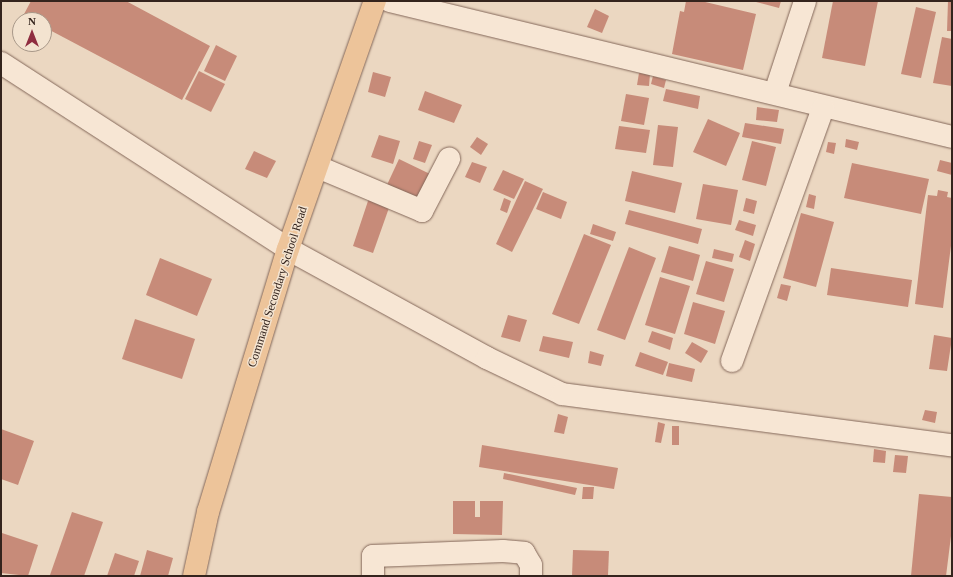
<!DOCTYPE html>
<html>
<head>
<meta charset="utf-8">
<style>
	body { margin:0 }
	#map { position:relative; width:953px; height:577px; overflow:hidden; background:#ebd7c1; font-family:"Times New Roman",serif }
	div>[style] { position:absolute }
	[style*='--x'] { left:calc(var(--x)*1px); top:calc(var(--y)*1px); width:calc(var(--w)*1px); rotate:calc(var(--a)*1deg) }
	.building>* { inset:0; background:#c78b79 }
	.roads { filter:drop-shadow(0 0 1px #84685a) drop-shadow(0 0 1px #84685a) }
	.minor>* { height:22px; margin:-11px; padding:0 11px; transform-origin:11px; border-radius:11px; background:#f7e6d4 }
	.major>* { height:22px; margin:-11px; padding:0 11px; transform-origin:11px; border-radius:11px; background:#edc49a }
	span { translate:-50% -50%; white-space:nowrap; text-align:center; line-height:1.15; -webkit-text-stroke:3px #f3e3d0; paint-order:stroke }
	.street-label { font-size:12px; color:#34241d }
	.frame { position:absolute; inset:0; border:2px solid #34241d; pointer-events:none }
	.north { position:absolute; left:12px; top:12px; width:40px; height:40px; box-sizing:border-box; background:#f3e3d0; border:1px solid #a79788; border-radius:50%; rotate:0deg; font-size:11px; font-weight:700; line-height:16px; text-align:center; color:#34241d }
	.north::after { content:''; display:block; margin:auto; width:14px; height:18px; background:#8f2d40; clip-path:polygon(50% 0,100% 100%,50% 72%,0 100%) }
</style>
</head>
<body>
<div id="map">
	<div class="building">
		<div style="clip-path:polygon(31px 1px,126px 1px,210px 46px,182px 100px,44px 27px,44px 20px,31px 20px,23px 16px)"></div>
		<div style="clip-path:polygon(686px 1px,701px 1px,756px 14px,743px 70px,672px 54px,680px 11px,684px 12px)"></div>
		<div style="clip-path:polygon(752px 1px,781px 1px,779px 8px)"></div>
		<div style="clip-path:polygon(833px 1px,878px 1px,865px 66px,822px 58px)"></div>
		<div style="clip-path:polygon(948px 1px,952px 1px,952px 31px,947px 31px)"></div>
		<div style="clip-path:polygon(916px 7px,936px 12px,921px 78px,901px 74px)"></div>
		<div style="clip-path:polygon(595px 9px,609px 16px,602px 33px,587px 27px)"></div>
		<div style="clip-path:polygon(942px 37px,952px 39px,952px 86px,933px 83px)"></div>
		<div style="clip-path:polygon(216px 45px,237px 56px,225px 81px,204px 71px)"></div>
		<div style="clip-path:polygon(199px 71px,225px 84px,211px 112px,185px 99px)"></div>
		<div style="clip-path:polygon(373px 72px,391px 77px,385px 97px,368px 92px)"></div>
		<div style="clip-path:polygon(639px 73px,650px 74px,649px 86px,637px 85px)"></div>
		<div style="clip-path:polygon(653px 76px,666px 80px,664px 88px,651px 84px)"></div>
		<div style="clip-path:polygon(666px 89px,700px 96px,698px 109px,663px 101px)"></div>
		<div style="clip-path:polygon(425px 91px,462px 105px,454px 123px,418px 110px)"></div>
		<div style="clip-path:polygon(626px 94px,649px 98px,644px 125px,621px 121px)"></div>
		<div style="clip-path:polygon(757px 107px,779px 110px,777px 122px,756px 120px)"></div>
		<div style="clip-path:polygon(708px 119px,740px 133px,726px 166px,693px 152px)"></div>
		<div style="clip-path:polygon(745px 123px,784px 129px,781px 144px,742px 137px)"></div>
		<div style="clip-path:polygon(658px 125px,678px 127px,673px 167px,653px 165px)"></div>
		<div style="clip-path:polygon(619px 126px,650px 130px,646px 153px,615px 149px)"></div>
		<div style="clip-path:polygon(379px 135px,400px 141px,393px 164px,371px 157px)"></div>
		<div style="clip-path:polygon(477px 137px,488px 144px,481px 155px,470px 147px)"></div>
		<div style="clip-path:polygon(846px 139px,859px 142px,857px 150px,845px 147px)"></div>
		<div style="clip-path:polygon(419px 141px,432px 145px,425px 163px,413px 159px)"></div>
		<div style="clip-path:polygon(752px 141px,776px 147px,766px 186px,742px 180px)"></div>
		<div style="clip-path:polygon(828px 142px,836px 143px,834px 154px,826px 152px)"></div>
		<div style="clip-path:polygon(254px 151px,276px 161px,267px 178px,245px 169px)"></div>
		<div style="clip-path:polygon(399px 159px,430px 174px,417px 202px,386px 187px)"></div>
		<div style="clip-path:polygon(940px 160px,952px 163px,952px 175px,937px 171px)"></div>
		<div style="clip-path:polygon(472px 162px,487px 167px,480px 183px,465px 177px)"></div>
		<div style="clip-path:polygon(852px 163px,929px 179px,921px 214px,844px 198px)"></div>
		<div style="clip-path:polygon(503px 170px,524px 179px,514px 199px,493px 190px)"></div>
		<div style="clip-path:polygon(632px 171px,682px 183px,675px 213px,625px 201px)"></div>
		<div style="clip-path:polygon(525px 181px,543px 189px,512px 252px,496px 244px)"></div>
		<div style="clip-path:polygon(703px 184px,738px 190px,731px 225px,696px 219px)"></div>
		<div style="clip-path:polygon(938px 190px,948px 192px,947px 197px,952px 198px,952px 238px,943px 308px,915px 304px,928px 195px,937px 196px)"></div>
		<div style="clip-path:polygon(543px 192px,567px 202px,561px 219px,536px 209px)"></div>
		<div style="clip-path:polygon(809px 194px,816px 196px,814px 209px,806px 207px)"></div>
		<div style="clip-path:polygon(369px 198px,390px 205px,373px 253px,353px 246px)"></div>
		<div style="clip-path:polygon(504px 198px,511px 201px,507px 213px,500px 210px)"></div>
		<div style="clip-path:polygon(746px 198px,757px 201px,754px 214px,743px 211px)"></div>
		<div style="clip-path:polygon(629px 210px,702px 229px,698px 244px,625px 224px)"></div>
		<div style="clip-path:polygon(801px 213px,834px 222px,816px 287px,783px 278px)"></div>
		<div style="clip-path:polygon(739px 220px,756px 225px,753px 236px,735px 230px)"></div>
		<div style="clip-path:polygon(593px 224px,616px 232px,613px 241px,590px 234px)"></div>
		<div style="clip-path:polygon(584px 234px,611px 245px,579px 324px,552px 314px)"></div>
		<div style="clip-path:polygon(745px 240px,755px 244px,750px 261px,739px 257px)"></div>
		<div style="clip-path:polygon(669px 246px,700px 255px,693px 281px,661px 272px)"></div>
		<div style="clip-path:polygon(629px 247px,656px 258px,625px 340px,597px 330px)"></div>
		<div style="clip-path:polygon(714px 249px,734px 254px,732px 262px,712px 258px)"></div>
		<div style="clip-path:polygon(160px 258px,212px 279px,197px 316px,146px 295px)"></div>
		<div style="clip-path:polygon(706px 261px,734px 269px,724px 302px,696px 294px)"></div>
		<div style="clip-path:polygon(831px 268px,912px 280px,908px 307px,827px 295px)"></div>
		<div style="clip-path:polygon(660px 277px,690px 286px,675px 334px,645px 325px)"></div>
		<div style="clip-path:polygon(781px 284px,791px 286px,787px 301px,777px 298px)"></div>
		<div style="clip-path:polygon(693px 302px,725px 311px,715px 344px,684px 334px)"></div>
		<div style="clip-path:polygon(508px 315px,527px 320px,520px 342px,501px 337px)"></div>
		<div style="clip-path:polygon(135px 319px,195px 339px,182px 379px,122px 359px)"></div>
		<div style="clip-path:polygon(652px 331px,673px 338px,670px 350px,648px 342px)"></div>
		<div style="clip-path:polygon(934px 335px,952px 338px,947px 371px,929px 369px)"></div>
		<div style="clip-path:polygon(543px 336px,573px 342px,569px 358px,539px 351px)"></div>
		<div style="clip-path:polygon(692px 342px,708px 351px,701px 363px,685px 353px)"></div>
		<div style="clip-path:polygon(590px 351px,604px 355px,601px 366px,588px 363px)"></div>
		<div style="clip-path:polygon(640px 352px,668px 362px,663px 375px,635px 366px)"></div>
		<div style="clip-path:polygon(669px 363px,695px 369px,692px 382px,666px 376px)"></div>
		<div style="clip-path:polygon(925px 410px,937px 412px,935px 423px,922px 420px)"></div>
		<div style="clip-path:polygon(558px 414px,568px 417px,564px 434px,554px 432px)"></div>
		<div style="clip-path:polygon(658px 422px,665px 424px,661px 443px,655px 442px)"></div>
		<div style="clip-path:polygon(672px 426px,679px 426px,679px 445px,672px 445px)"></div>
		<div style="clip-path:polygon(1px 429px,34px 441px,18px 485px,1px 479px)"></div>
		<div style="clip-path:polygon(482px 445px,618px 468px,614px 489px,479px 467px)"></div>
		<div style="clip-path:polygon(874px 449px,886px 451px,885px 463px,873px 462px)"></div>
		<div style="clip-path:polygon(895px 455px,908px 456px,906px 473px,893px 472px)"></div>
		<div style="clip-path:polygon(504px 473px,577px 488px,575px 495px,503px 479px)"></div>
		<div style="clip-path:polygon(583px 487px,594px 487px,593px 499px,582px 499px)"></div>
		<div style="clip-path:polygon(919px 494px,952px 497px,952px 528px,946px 576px,911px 576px)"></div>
		<div style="clip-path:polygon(453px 501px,475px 501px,475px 517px,480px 517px,480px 501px,503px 501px,502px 535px,453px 534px)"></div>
		<div style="clip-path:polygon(72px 512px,103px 522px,84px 576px,54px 576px,50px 575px)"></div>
		<div style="clip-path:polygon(2px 533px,38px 545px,28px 576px,1px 573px)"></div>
		<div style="clip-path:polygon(147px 550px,173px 558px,168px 576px,140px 576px)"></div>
		<div style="clip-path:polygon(573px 550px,609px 551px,608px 575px,572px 576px)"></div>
		<div style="clip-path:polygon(115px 553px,139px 561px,134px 576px,107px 576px)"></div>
	</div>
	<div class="roads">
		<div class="minor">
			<div style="--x:390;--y:1;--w:578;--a:13.6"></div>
			<div style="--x:1;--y:63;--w:342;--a:32.9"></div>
			<div style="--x:288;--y:249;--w:227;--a:28.7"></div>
			<div style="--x:487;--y:358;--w:83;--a:25.6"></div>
			<div style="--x:562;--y:394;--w:393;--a:7.5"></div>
			<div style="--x:775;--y:93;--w:97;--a:-71.9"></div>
			<div style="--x:318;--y:167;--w:113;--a:22.9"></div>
			<div style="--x:422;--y:211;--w:59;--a:-62.6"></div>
			<div style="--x:732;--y:361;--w:269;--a:-70.2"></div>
			<div style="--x:373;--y:576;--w:20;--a:-90"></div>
			<div style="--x:373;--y:556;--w:130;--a:-2.2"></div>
			<div style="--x:503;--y:551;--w:21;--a:5"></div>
			<div style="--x:524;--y:553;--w:14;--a:60"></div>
			<div style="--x:531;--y:565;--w:11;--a:90"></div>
		</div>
		<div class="major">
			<div style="--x:194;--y:576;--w:66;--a:-77.7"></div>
			<div style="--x:208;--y:512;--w:275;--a:-73.1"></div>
			<div style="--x:288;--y:249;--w:263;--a:-70.7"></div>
		</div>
	</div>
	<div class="street-label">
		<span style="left:278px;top:287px;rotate:-72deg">Command Secondary School Road</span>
	</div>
	<div class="frame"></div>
	<div class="north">N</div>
</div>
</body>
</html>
